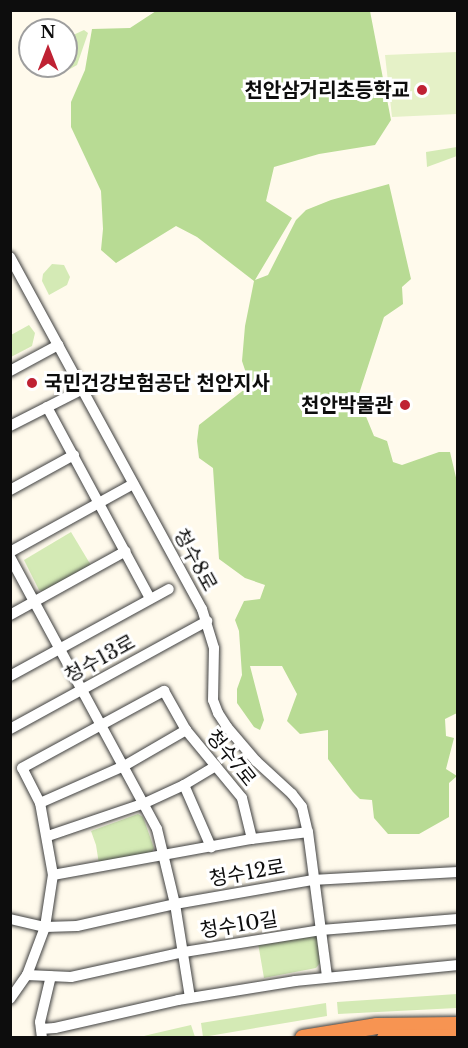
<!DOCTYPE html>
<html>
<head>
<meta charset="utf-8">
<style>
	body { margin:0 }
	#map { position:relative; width:468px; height:1048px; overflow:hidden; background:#fffaec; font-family:"Libre Baskerville","Noto Sans KR",serif }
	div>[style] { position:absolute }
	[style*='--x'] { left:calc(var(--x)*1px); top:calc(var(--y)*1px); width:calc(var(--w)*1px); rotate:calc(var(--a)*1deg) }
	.green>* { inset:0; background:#d4eab5 }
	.forest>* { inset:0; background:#b8db94 }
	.pitch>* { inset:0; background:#e5f1c7 }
	.roads { filter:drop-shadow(0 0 2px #404040) drop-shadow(0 0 2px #404040) }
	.minor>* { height:10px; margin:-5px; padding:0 5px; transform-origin:5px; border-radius:5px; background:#fff }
	.highway>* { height:16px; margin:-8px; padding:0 8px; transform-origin:8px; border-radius:8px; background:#f79452 }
	.dots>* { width:16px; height:16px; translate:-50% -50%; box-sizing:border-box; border:3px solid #fff; border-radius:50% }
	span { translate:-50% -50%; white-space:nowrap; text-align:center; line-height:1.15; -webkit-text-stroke:6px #fff; paint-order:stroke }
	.poi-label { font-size:20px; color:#0d0d0d; font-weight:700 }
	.right { translate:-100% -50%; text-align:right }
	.left { translate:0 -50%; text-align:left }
	.street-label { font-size:20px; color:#0d0d0d }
	.frame { position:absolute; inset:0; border:12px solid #0d0d0d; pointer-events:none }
	.north { position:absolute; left:18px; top:18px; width:60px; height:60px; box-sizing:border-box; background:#fff; border:2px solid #9e9e9e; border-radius:50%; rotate:0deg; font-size:16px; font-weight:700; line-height:24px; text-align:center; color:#0d0d0d }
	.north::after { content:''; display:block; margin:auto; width:21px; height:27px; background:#bf2233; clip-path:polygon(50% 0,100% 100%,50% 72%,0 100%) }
</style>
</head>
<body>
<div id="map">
	<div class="green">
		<div style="clip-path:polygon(84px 30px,88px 33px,77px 65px,70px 69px,66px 50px,71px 36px)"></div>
		<div style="clip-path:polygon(457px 147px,457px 156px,427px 167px,426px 152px)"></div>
		<div style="clip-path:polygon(52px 264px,64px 265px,70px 277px,67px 285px,49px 295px,42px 281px,43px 274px)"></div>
		<div style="clip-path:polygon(29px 325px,35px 333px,32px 346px,11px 357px,11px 335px)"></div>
		<div style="clip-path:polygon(71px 532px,92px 567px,45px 592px,39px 590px,24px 560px)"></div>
		<div style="clip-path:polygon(138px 814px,143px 817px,154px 848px,152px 853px,99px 864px,96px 845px,91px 831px)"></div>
		<div style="clip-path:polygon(315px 933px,319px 936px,320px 963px,316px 968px,264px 978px,258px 943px)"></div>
		<div style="clip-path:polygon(457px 994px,457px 1008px,338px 1014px,337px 1002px)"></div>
		<div style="clip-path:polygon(326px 1003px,327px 1016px,203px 1037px,201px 1023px)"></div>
		<div style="clip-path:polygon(191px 1025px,195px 1037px,140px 1037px,152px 1034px)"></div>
	</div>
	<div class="forest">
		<div style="clip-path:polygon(156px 11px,370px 11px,391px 120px,375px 145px,319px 154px,274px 167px,266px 201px,292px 218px,255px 280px,268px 275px,296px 220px,306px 210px,331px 200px,389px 184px,411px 279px,402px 287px,403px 304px,384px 317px,358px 397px,374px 436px,387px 441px,393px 462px,402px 465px,439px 452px,450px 452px,458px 486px,457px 713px,445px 719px,446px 736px,454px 738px,446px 769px,457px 776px,449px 783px,449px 817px,419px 834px,388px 834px,374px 818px,372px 800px,360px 799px,353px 792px,328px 759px,328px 730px,300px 734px,287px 721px,297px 694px,282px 666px,250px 666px,264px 720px,260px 730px,254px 727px,237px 703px,237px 689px,242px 675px,239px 631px,235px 620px,244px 601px,260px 599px,265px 585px,245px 578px,219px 559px,213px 468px,199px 458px,197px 441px,199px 425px,250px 385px,242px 361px,245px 326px,254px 281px,197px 237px,176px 226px,116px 263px,101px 250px,103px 229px,101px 191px,71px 127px,71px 102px,85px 70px,92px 29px,130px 28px)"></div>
	</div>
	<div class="pitch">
		<div style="clip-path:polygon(457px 52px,457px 114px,392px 117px,385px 55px)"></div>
	</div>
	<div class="roads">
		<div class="minor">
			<div style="--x:10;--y:257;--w:401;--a:61.4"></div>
			<div style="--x:202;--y:609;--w:41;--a:72.9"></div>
			<div style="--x:214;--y:648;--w:52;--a:91.1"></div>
			<div style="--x:213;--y:700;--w:14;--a:69"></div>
			<div style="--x:218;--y:713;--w:17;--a:57"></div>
			<div style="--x:227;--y:727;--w:45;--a:49.5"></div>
			<div style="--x:256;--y:761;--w:49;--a:42.5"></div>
			<div style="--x:292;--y:794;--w:16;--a:52"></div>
			<div style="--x:302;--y:807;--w:26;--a:77"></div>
			<div style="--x:308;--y:832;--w:146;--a:82.5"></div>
			<div style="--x:10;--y:371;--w:55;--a:-28.4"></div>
			<div style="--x:47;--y:407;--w:217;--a:61.7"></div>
			<div style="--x:10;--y:426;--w:80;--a:-26.9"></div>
			<div style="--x:10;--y:490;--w:73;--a:-28.7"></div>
			<div style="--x:10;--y:552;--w:141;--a:-28.9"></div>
			<div style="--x:10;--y:557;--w:309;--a:61.6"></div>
			<div style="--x:157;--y:829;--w:77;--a:76.5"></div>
			<div style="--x:175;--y:904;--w:95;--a:80.9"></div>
			<div style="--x:10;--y:615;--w:132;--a:-28.9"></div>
			<div style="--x:10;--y:676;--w:181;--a:-28.7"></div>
			<div style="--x:10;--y:729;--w:225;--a:-28.7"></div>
			<div style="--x:184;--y:785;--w:68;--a:66.5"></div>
			<div style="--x:40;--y:803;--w:92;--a:-23.8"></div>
			<div style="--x:124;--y:766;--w:72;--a:-30.1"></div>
			<div style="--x:48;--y:836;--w:102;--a:-18.8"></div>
			<div style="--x:145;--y:803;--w:43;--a:-24.8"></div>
			<div style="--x:184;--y:785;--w:37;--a:-31"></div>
			<div style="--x:53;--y:875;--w:202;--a:-10.3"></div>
			<div style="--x:252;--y:839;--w:56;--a:-7.1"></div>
			<div style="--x:10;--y:919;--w:36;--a:13"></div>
			<div style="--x:45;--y:927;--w:32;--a:-2"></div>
			<div style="--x:77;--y:926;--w:100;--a:-12.7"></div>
			<div style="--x:175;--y:904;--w:139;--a:-9.9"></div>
			<div style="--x:312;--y:880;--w:146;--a:-3.1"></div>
			<div style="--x:27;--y:975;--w:44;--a:2.6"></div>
			<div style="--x:71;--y:977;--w:116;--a:-12.5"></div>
			<div style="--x:184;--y:952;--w:139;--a:-9.1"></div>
			<div style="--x:321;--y:930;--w:137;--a:-4.6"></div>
			<div style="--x:10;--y:999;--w:29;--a:-55"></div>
			<div style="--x:27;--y:975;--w:51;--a:-69.4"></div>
			<div style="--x:45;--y:927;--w:53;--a:-81.3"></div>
			<div style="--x:53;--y:875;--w:73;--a:-100.2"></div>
			<div style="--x:40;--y:803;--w:39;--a:-117"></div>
			<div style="--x:22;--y:768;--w:162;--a:-28.5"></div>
			<div style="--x:164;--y:691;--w:45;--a:60.6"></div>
			<div style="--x:186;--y:730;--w:88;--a:50.5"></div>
			<div style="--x:242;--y:798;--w:42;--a:76.3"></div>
			<div style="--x:41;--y:1029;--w:14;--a:-4"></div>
			<div style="--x:55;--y:1028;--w:126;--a:-12.8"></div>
			<div style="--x:178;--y:1000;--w:119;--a:-9.2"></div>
			<div style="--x:295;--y:981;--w:164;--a:-5.6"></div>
			<div style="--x:42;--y:1038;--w:16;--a:-97"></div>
			<div style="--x:40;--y:1022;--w:47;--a:-76.6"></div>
		</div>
		<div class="highway">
			<div style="--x:303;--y:1038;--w:75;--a:-9.2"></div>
			<div style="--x:377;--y:1026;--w:81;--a:-0.7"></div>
			<div style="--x:385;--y:1038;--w:73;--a:-0.8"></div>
		</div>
	</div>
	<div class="dots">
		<div style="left:422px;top:90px;background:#bf2233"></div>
		<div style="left:32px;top:383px;background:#bf2233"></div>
		<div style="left:405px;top:405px;background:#bf2233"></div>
	</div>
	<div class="poi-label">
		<span class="right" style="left:410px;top:90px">천안삼거리초등학교</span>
		<span class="left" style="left:44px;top:383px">국민건강보험공단 천안지사</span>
		<span class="right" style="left:393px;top:405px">천안박물관</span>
	</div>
	<div class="street-label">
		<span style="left:195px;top:560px;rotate:61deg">청수8로</span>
		<span style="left:100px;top:659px;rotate:-29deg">청수13로</span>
		<span style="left:231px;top:758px;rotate:51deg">청수7로</span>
		<span style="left:247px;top:873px;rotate:-10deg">청수12로</span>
		<span style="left:239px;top:925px;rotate:-9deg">청수10길</span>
	</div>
	<div class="frame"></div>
	<div class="north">N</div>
</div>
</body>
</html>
